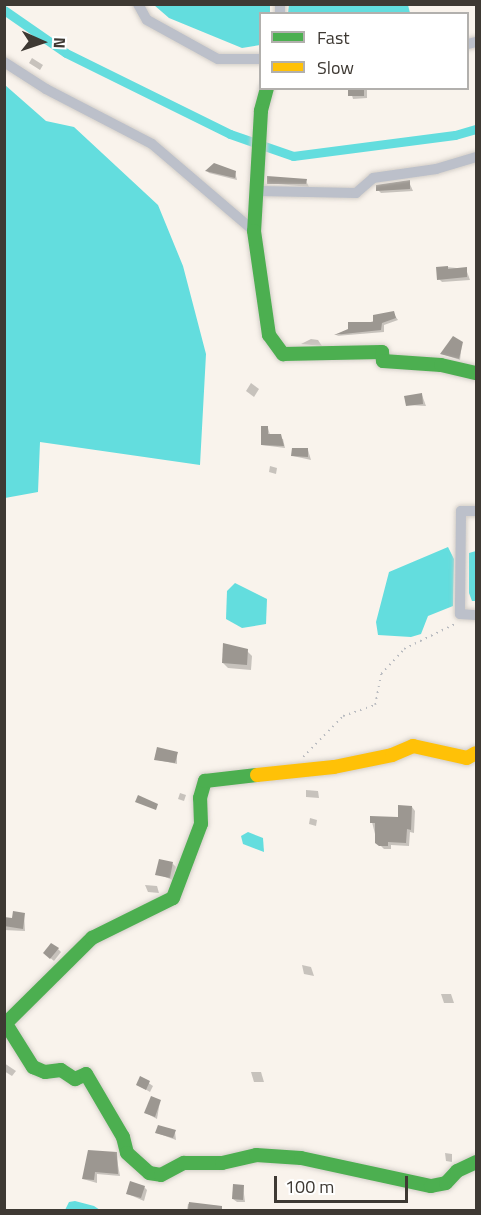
<!DOCTYPE html>
<html>
<head>
<meta charset="utf-8">
<style>
	body { margin:0 }
	#map { position:relative; width:481px; height:1215px; overflow:hidden; background:#f9f3ec; font-family:"Titillium Web",sans-serif }
	div>[style] { position:absolute }
	[style*='--x'] { left:calc(var(--x)*1px); top:calc(var(--y)*1px); width:calc(var(--w)*1px); rotate:calc(var(--a)*1deg) }
	.water>* { inset:0; background:#63ddde }
	.shadow>* { inset:0; background:#0003 }
	.canal>* { height:9px; margin:-4.5px; padding:0 4.5px; transform-origin:4.5px; border-radius:4.5px; background:#63ddde }
	.building>* { inset:0; background:#9c9791 }
	.path>* { height:1.5px; margin-top:-0.75px; transform-origin:0; background:repeating-linear-gradient(90deg,#b9bbc0 0 1.5px,transparent 0 6px) }
	.roads { filter:drop-shadow(0 0 2px #d3cec8) drop-shadow(0 0 2px #d3cec8) }
	.street>* { height:10px; margin:-5px; padding:0 5px; transform-origin:5px; border-radius:5px; background:#bcc0ca }
	.fast>* { height:14px; margin:-7px; padding:0 7px; transform-origin:7px; border-radius:7px; background:#4caf50 }
	.slow>* { height:14px; margin:-7px; padding:0 7px; transform-origin:7px; border-radius:7px; background:#ffc107 }
	span { translate:-50% -50%; white-space:nowrap; text-align:center; line-height:1.15; -webkit-text-stroke:6px #fff; paint-order:stroke }
	.frame { position:absolute; inset:0; border:6px solid #3e3933; pointer-events:none }
	.legend { position:absolute; left:259px; top:12px; width:210px; height:78px; box-sizing:border-box; background:#fff; border:2px solid #b2b0ad; margin:0; padding:8px 10px; list-style:none; font-size:18px; color:#3e3933 }
	.legend li { display:flex; align-items:center; gap:12px; height:30px }
	.legend b { width:30px; border:2px solid #b2b0ad }
	.north { position:absolute; left:12px; top:12px; width:60px; height:60px; -webkit-text-stroke:4px #fff; paint-order:stroke; rotate:93deg; font-size:16px; font-weight:700; line-height:24px; text-align:center; color:#3e3933 }
	.north::after { content:''; display:block; margin:auto; width:21px; height:27px; background:#3e3933; clip-path:polygon(50% 0,100% 100%,50% 72%,0 100%) }
	.scale { position:absolute; left:274px; top:1176px; width:134px; height:27px; box-sizing:border-box; border:3px solid #3e3933; border-top:0; padding-left:8px; font-size:18px; line-height:21px; white-space:nowrap; color:#3e3933; -webkit-text-stroke:4px #fff; paint-order:stroke }
</style>
</head>
<body>
<div id="map">
	<div class="water">
		<div style="clip-path:polygon(289px 4px,408px 5px,410px 13px,288px 13px)"></div>
		<div style="clip-path:polygon(154px 5px,270px 5px,270px 13px,260px 14px,260px 45px,242px 48px,169px 18px)"></div>
		<div style="clip-path:polygon(5px 85px,46px 121px,74px 127px,158px 205px,183px 266px,206px 354px,200px 465px,40px 442px,38px 492px,5px 498px)"></div>
		<div style="clip-path:polygon(448px 547px,454px 559px,453px 606px,428px 616px,421px 634px,411px 637px,378px 635px,376px 622px,389px 572px)"></div>
		<div style="clip-path:polygon(476px 551px,476px 601px,472px 601px,469px 593px,469px 553px)"></div>
		<div style="clip-path:polygon(235px 583px,267px 599px,266px 624px,242px 628px,226px 619px,227px 591px)"></div>
		<div style="clip-path:polygon(248px 832px,263px 838px,264px 852px,243px 844px,241px 836px)"></div>
		<div style="clip-path:polygon(75px 1201px,94px 1206px,100px 1210px,65px 1210px,69px 1202px)"></div>
	</div>
	<div class="shadow">
		<div style="clip-path:polygon(32px 58px,43px 65px,40px 70px,29px 63px)"></div>
		<div style="clip-path:polygon(350px 88px,367px 88px,367px 98px,353px 99px)"></div>
		<div style="clip-path:polygon(207px 171px,235px 172px,237px 180px,209px 173px)"></div>
		<div style="clip-path:polygon(306px 181px,309px 187px,268px 183px)"></div>
		<div style="clip-path:polygon(409px 182px,413px 191px,381px 193px,378px 190px)"></div>
		<div style="clip-path:polygon(447px 267px,466px 269px,470px 280px,442px 282px,439px 279px)"></div>
		<div style="clip-path:polygon(393px 313px,398px 320px,384px 325px,384px 332px,336px 336px)"></div>
		<div style="clip-path:polygon(311px 339px,318px 340px,322px 346px,301px 344px)"></div>
		<div style="clip-path:polygon(462px 343px,460px 360px,442px 354px)"></div>
		<div style="clip-path:polygon(251px 383px,259px 389px,254px 397px,246px 391px)"></div>
		<div style="clip-path:polygon(422px 395px,426px 406px,407px 405px)"></div>
		<div style="clip-path:polygon(268px 428px,270px 435px,283px 439px,285px 448px,262px 445px)"></div>
		<div style="clip-path:polygon(308px 450px,311px 460px,293px 456px)"></div>
		<div style="clip-path:polygon(270px 466px,277px 468px,276px 474px,269px 472px)"></div>
		<div style="clip-path:polygon(247px 651px,252px 656px,251px 670px,228px 668px,223px 663px)"></div>
		<div style="clip-path:polygon(177px 753px,177px 764px,158px 760px)"></div>
		<div style="clip-path:polygon(306px 790px,318px 791px,319px 798px,306px 797px)"></div>
		<div style="clip-path:polygon(180px 793px,186px 795px,184px 801px,178px 799px)"></div>
		<div style="clip-path:polygon(412px 807px,415px 811px,414px 833px,410px 832px,409px 846px,391px 845px,391px 849px,384px 849px,377px 842px,372px 822px,399px 818px)"></div>
		<div style="clip-path:polygon(310px 818px,317px 820px,316px 826px,309px 824px)"></div>
		<div style="clip-path:polygon(173px 864px,176px 867px,173px 880px,157px 874px)"></div>
		<div style="clip-path:polygon(145px 885px,157px 886px,159px 893px,148px 892px)"></div>
		<div style="clip-path:polygon(24px 914px,25px 931px,4px 930px,4px 918px,13px 920px)"></div>
		<div style="clip-path:polygon(58px 949px,61px 952px,54px 961px,48px 956px)"></div>
		<div style="clip-path:polygon(302px 965px,311px 967px,314px 976px,304px 974px)"></div>
		<div style="clip-path:polygon(441px 994px,451px 994px,454px 1003px,444px 1003px)"></div>
		<div style="clip-path:polygon(4px 1063px,16px 1071px,12px 1076px,4px 1071px)"></div>
		<div style="clip-path:polygon(251px 1072px,261px 1072px,264px 1082px,254px 1082px)"></div>
		<div style="clip-path:polygon(141px 1078px,153px 1086px,150px 1092px,138px 1085px)"></div>
		<div style="clip-path:polygon(160px 1101px,157px 1119px,146px 1113px)"></div>
		<div style="clip-path:polygon(175px 1132px,176px 1140px,157px 1133px)"></div>
		<div style="clip-path:polygon(445px 1153px,452px 1154px,452px 1162px,446px 1161px)"></div>
		<div style="clip-path:polygon(116px 1154px,120px 1176px,97px 1174px,97px 1183px,83px 1179px)"></div>
		<div style="clip-path:polygon(243px 1186px,245px 1202px,237px 1202px,233px 1199px)"></div>
		<div style="clip-path:polygon(144px 1187px,147px 1190px,144px 1201px,128px 1194px)"></div>
		<div style="clip-path:polygon(188px 1204px,218px 1206px,220px 1208px,187px 1210px)"></div>
	</div>
	<div class="canal">
		<div style="--x:4;--y:10;--w:75;--a:34.7"></div>
		<div style="--x:66;--y:53;--w:183;--a:26.3"></div>
		<div style="--x:230;--y:134;--w:67;--a:19.2"></div>
		<div style="--x:293;--y:156;--w:163;--a:-7.4"></div>
		<div style="--x:455;--y:135;--w:22;--a:-16"></div>
	</div>
	<div class="building">
		<div style="clip-path:polygon(348px 88px,364px 88px,364px 96px,348px 96px)"></div>
		<div style="clip-path:polygon(214px 163px,236px 171px,235px 178px,205px 171px)"></div>
		<div style="clip-path:polygon(267px 176px,307px 179px,306px 184px,267px 184px)"></div>
		<div style="clip-path:polygon(410px 180px,410px 189px,376px 191px,376px 185px)"></div>
		<div style="clip-path:polygon(448px 266px,448px 269px,467px 267px,467px 277px,437px 280px,436px 267px)"></div>
		<div style="clip-path:polygon(394px 311px,396px 318px,382px 323px,381px 330px,334px 335px,348px 329px,348px 322px,373px 322px,373px 315px)"></div>
		<div style="clip-path:polygon(453px 336px,463px 342px,459px 359px,440px 354px)"></div>
		<div style="clip-path:polygon(422px 393px,423px 404px,406px 406px,404px 396px)"></div>
		<div style="clip-path:polygon(261px 426px,268px 426px,268px 434px,281px 434px,284px 446px,261px 445px)"></div>
		<div style="clip-path:polygon(292px 448px,308px 448px,308px 457px,291px 456px)"></div>
		<div style="clip-path:polygon(223px 643px,248px 649px,247px 665px,222px 663px)"></div>
		<div style="clip-path:polygon(157px 747px,178px 752px,175px 763px,154px 760px)"></div>
		<div style="clip-path:polygon(138px 795px,158px 804px,156px 810px,135px 802px)"></div>
		<div style="clip-path:polygon(398px 805px,412px 806px,411px 830px,407px 829px,406px 843px,388px 842px,388px 846px,379px 846px,375px 843px,375px 823px,370px 823px,370px 816px,398px 817px)"></div>
		<div style="clip-path:polygon(159px 859px,173px 862px,170px 878px,155px 875px)"></div>
		<div style="clip-path:polygon(13px 911px,25px 913px,23px 929px,4px 926px,4px 917px,12px 918px)"></div>
		<div style="clip-path:polygon(51px 943px,59px 948px,50px 959px,43px 953px)"></div>
		<div style="clip-path:polygon(140px 1076px,150px 1081px,146px 1090px,136px 1085px)"></div>
		<div style="clip-path:polygon(151px 1096px,161px 1100px,155px 1117px,144px 1113px)"></div>
		<div style="clip-path:polygon(158px 1125px,176px 1130px,173px 1138px,155px 1133px)"></div>
		<div style="clip-path:polygon(88px 1150px,117px 1152px,118px 1174px,95px 1172px,94px 1180px,82px 1179px)"></div>
		<div style="clip-path:polygon(130px 1181px,145px 1186px,141px 1198px,126px 1194px)"></div>
		<div style="clip-path:polygon(233px 1184px,244px 1185px,243px 1200px,232px 1199px)"></div>
		<div style="clip-path:polygon(189px 1202px,222px 1206px,222px 1210px,188px 1209px)"></div>
	</div>
	<div class="path">
		<div style="--x:303;--y:757;--w:57;--a:-45.7"></div>
		<div style="--x:343;--y:716;--w:34;--a:-19"></div>
		<div style="--x:375;--y:705;--w:32;--a:-79"></div>
		<div style="--x:381;--y:674;--w:34;--a:-47"></div>
		<div style="--x:404;--y:649;--w:59;--a:-26.1"></div>
	</div>
	<div class="roads">
		<div class="street">
			<div style="--x:138;--y:4;--w:18;--a:61"></div>
			<div style="--x:147;--y:20;--w:81;--a:28.8"></div>
			<div style="--x:218;--y:59;--w:42;--a:0"></div>
			<div style="--x:280;--y:14;--w:10;--a:-90"></div>
			<div style="--x:468;--y:44;--w:8;--a:-14"></div>
			<div style="--x:4;--y:62;--w:50;--a:32.7"></div>
			<div style="--x:46;--y:89;--w:119;--a:27.4"></div>
			<div style="--x:152;--y:144;--w:134;--a:40.5"></div>
			<div style="--x:259;--y:191;--w:97;--a:1.2"></div>
			<div style="--x:356;--y:193;--w:23;--a:-41"></div>
			<div style="--x:373;--y:178;--w:64;--a:-8.1"></div>
			<div style="--x:436;--y:169;--w:42;--a:-16.7"></div>
			<div style="--x:476;--y:511;--w:15;--a:180"></div>
			<div style="--x:461;--y:511;--w:103;--a:90.6"></div>
			<div style="--x:460;--y:614;--w:16;--a:4"></div>
		</div>
		<div class="fast">
			<div style="--x:267;--y:88;--w:24;--a:105"></div>
			<div style="--x:261;--y:111;--w:120;--a:93.3"></div>
			<div style="--x:254;--y:231;--w:105;--a:81.8"></div>
			<div style="--x:269;--y:335;--w:24;--a:54"></div>
			<div style="--x:283;--y:354;--w:99;--a:-1.2"></div>
			<div style="--x:382;--y:352;--w:9;--a:84"></div>
			<div style="--x:383;--y:361;--w:58;--a:3.9"></div>
			<div style="--x:441;--y:365;--w:36;--a:13"></div>
			<div style="--x:6;--y:1024;--w:51;--a:57.9"></div>
			<div style="--x:33;--y:1067;--w:13;--a:23"></div>
			<div style="--x:45;--y:1072;--w:16;--a:-7"></div>
			<div style="--x:61;--y:1070;--w:17;--a:33"></div>
			<div style="--x:75;--y:1079;--w:12;--a:-24"></div>
			<div style="--x:86;--y:1074;--w:73;--a:59.6"></div>
			<div style="--x:123;--y:1137;--w:16;--a:76"></div>
			<div style="--x:127;--y:1153;--w:30;--a:42"></div>
			<div style="--x:149;--y:1173;--w:12;--a:9"></div>
			<div style="--x:161;--y:1175;--w:26;--a:-28"></div>
			<div style="--x:184;--y:1163;--w:38;--a:0"></div>
			<div style="--x:222;--y:1163;--w:35;--a:-13"></div>
			<div style="--x:256;--y:1155;--w:45;--a:3.8"></div>
			<div style="--x:301;--y:1158;--w:133;--a:12.2"></div>
			<div style="--x:431;--y:1186;--w:15;--a:-11"></div>
			<div style="--x:446;--y:1183;--w:16;--a:-47"></div>
			<div style="--x:457;--y:1171;--w:21;--a:-25"></div>
			<div style="--x:4;--y:1025;--w:124;--a:-44.7"></div>
			<div style="--x:92;--y:938;--w:90;--a:-26.3"></div>
			<div style="--x:173;--y:898;--w:79;--a:-69.3"></div>
			<div style="--x:201;--y:824;--w:26;--a:-92"></div>
			<div style="--x:200;--y:798;--w:18;--a:-74"></div>
			<div style="--x:205;--y:781;--w:52;--a:-6.6"></div>
		</div>
		<div class="slow">
			<div style="--x:257;--y:775;--w:77;--a:-5.9"></div>
			<div style="--x:334;--y:767;--w:59;--a:-11.7"></div>
			<div style="--x:392;--y:755;--w:23;--a:-23"></div>
			<div style="--x:413;--y:746;--w:55;--a:12.5"></div>
			<div style="--x:467;--y:758;--w:10;--a:-29"></div>
		</div>
	</div>
	<div class="frame"></div>
	<ul class="legend">
	<li><b style="height:8px;background:#4caf50"></b>Fast</li>
	<li><b style="height:8px;background:#ffc107"></b>Slow</li>
	</ul>
	<div class="north">N</div>
	<div class="scale">100 m</div>
</div>
</body>
</html>
